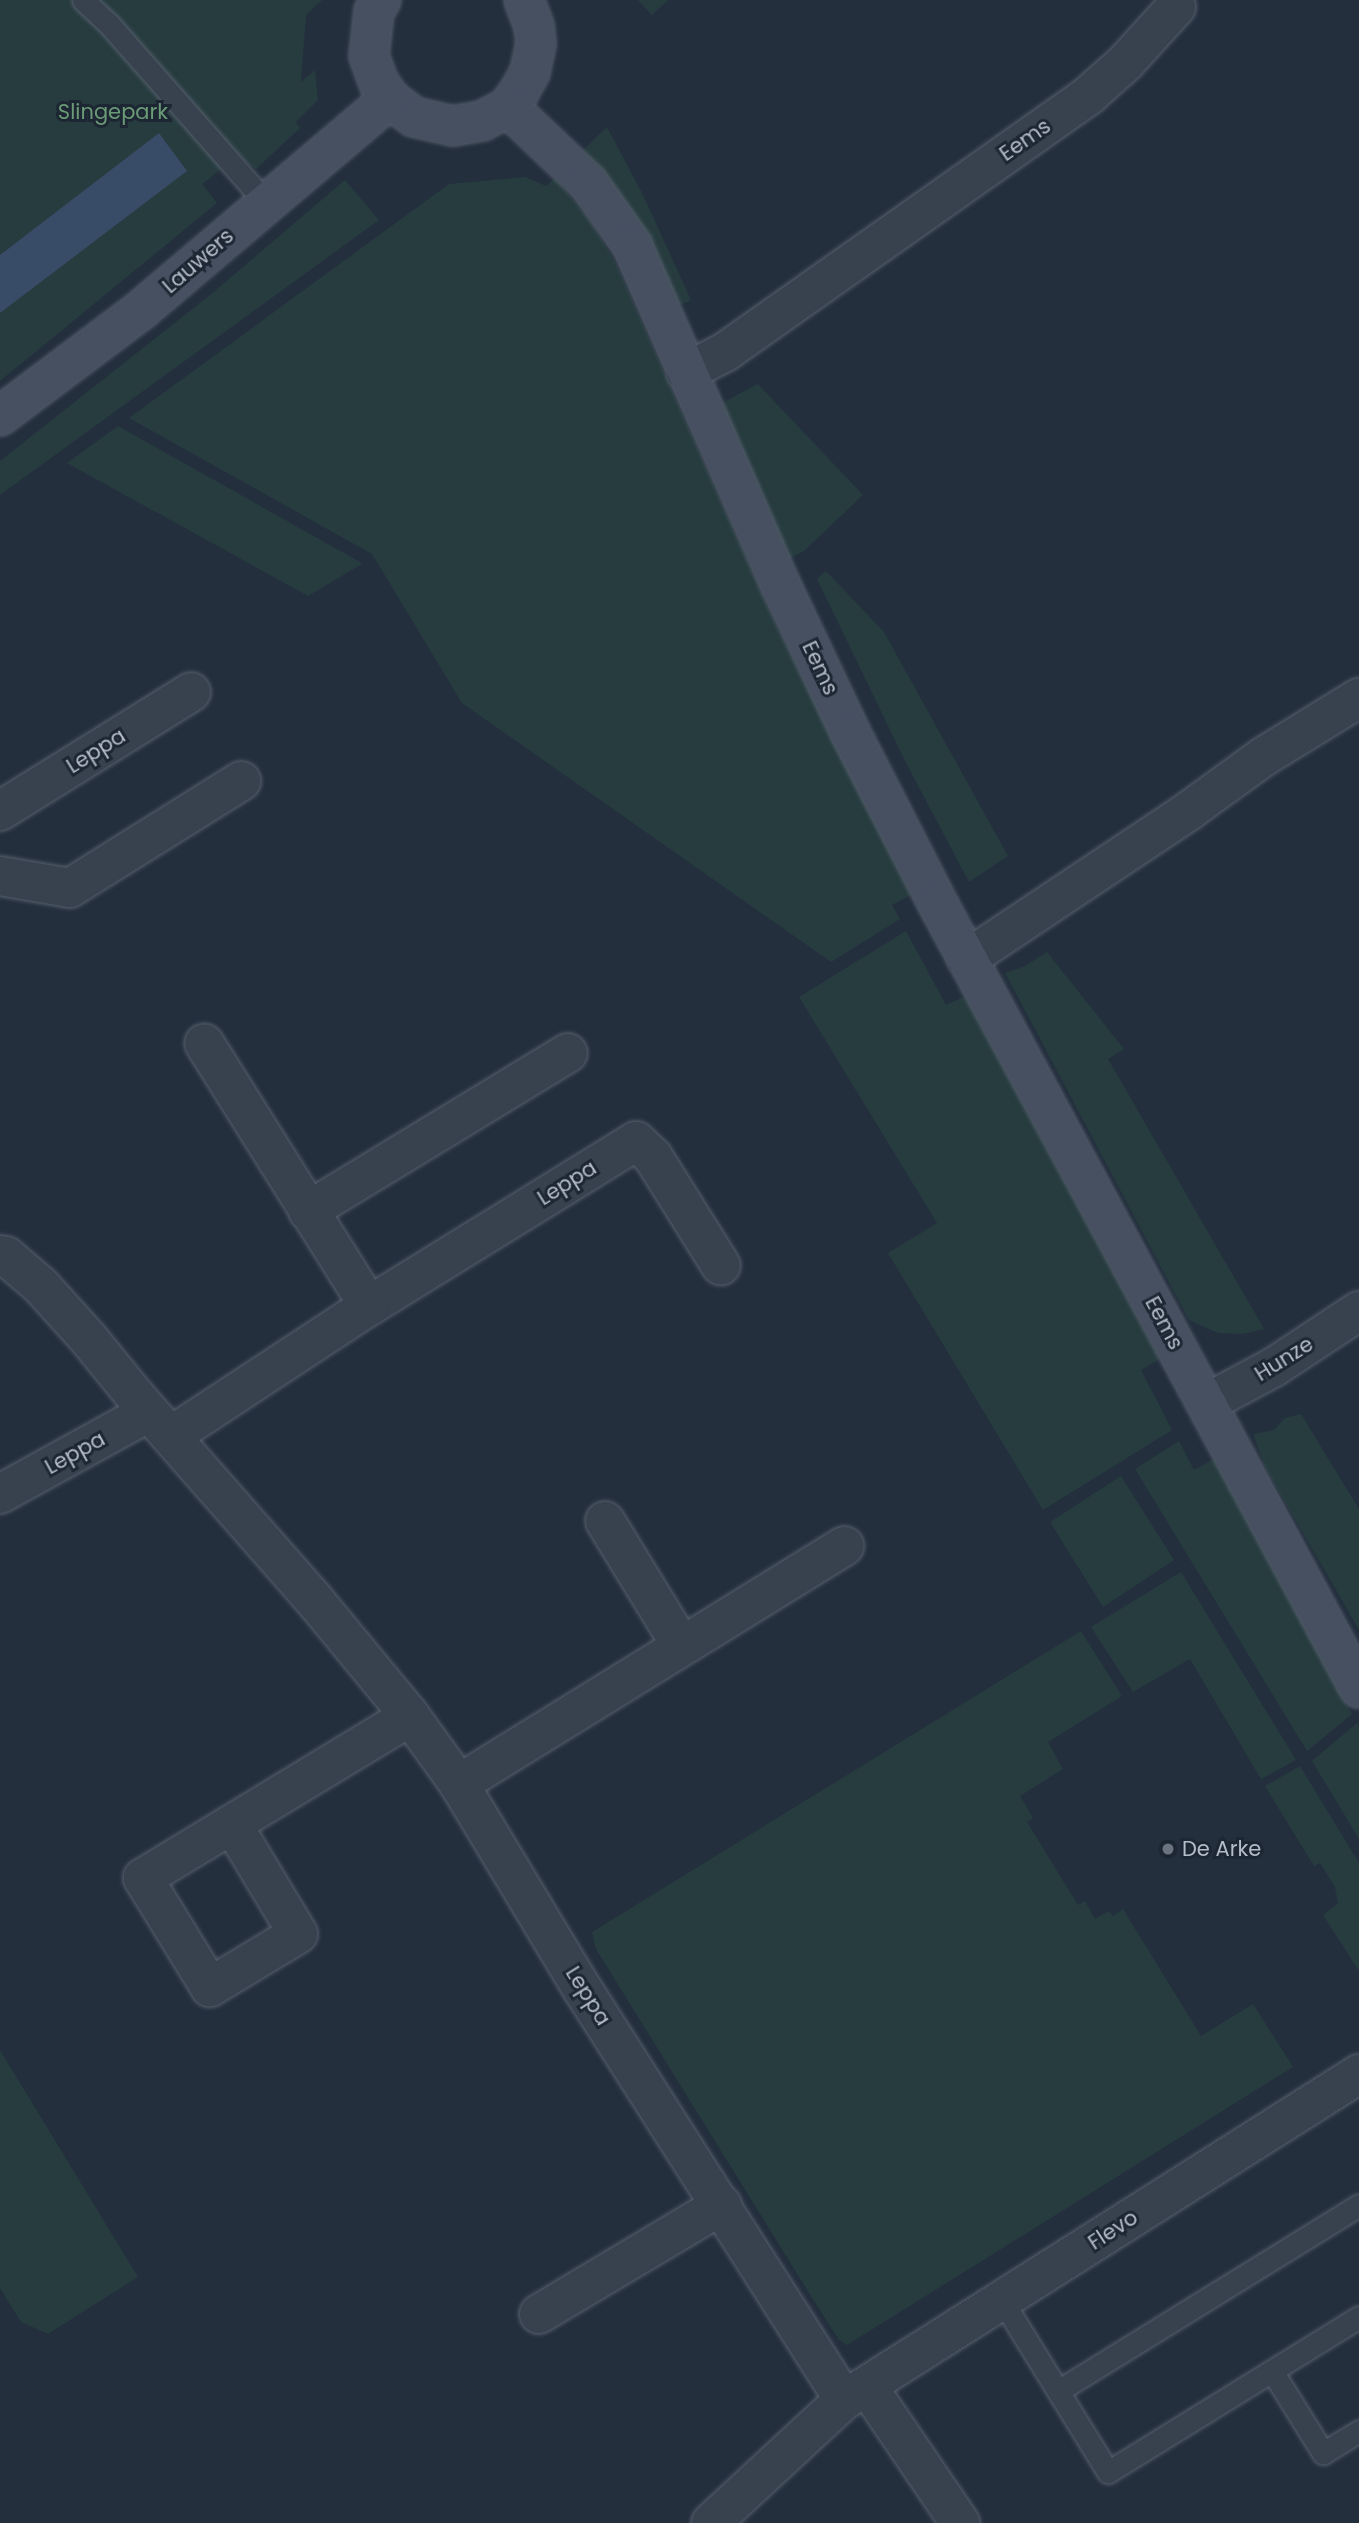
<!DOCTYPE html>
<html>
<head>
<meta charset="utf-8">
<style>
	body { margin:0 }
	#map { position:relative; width:1359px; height:2523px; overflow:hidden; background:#242f3e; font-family:Poppins,sans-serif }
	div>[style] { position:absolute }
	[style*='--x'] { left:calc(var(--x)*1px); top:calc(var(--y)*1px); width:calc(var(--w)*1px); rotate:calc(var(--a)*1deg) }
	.green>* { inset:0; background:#263c3f }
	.water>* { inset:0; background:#394c67 }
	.roads { filter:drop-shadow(0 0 2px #565f6c) drop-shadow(0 0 2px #565f6c) }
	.lane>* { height:21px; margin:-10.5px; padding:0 10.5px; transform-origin:10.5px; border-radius:10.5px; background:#38414e }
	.street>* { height:38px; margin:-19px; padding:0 19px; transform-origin:19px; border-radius:19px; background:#38414e }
	.secondary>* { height:38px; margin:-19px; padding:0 19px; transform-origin:19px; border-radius:19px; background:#465061 }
	.dots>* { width:19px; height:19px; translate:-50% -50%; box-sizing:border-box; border:4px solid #1d2633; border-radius:50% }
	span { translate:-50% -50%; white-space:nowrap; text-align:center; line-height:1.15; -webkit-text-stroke:6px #1d2633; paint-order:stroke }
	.park-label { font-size:21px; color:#6b9a76 }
	.street-label { font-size:21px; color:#b4bcc9 }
	.poi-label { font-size:21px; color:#b4bcc9 }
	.left { translate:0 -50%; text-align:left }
</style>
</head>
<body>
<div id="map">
	<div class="green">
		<div style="clip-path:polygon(0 0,322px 0,306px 15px,301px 82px,315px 70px,318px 100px,296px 122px,300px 128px,256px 169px,238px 156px,202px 184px,217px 203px,0 381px)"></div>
		<div style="clip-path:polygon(638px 0,668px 0,652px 15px)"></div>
		<div style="clip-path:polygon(607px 127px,642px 193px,691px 300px,678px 306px,597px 166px,583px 150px)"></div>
		<div style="clip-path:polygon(525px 177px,546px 186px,555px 178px,589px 219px,615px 262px,774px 621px,911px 895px,892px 905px,900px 919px,831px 962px,462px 703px,372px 554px,129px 418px,449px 184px)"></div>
		<div style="clip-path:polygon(345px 180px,379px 220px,0 495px,0 461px,210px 295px)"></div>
		<div style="clip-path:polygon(758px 384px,863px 495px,804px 551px,788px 559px,720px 404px)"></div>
		<div style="clip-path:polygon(118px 426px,360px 562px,362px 564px,308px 596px,67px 463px)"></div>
		<div style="clip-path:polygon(826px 571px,884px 632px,1008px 856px,969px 882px,905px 761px,817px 579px)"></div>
		<div style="clip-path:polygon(906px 931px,946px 1005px,965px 996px,1160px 1359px,1141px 1370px,1172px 1430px,1043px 1510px,888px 1253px,937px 1223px,799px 997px)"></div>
		<div style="clip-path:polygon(1047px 952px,1124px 1049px,1108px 1059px,1264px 1329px,1243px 1334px,1218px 1333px,1189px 1320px,1005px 973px,1025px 966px)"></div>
		<div style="clip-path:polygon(1301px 1414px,1359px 1509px,1359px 1630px,1265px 1467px,1253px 1434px,1274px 1430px,1285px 1418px)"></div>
		<div style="clip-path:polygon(1179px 1441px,1194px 1470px,1214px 1459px,1352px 1714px,1307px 1751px,1135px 1469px)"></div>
		<div style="clip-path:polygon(1121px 1476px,1174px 1560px,1103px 1607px,1050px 1522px)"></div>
		<div style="clip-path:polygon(1181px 1572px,1296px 1760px,1261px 1779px,1190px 1659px,1133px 1692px,1091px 1627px)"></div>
		<div style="clip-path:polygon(1081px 1631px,1122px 1696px,1048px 1742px,1063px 1769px,1020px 1796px,1033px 1818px,1027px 1822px,1078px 1905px,1085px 1901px,1095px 1919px,1109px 1911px,1113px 1916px,1123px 1909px,1201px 2036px,1253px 2004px,1293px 2067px,847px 2345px,839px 2340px,814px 2301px,596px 1949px,592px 1932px)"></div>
		<div style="clip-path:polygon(1357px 1723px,1359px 1727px,1359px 1839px,1312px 1761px)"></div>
		<div style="clip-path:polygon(1300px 1766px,1359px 1863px,1359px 1971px,1323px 1915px,1338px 1903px,1335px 1887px,1320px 1863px,1314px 1866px,1265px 1786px)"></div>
		<div style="clip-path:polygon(0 2050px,138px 2277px,48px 2334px,21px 2322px,0 2288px)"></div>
	</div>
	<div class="water">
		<div style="clip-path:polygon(159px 133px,187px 171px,0 313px,0 255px)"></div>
	</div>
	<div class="roads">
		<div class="lane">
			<div style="--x:83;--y:0;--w:34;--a:43"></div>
			<div style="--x:108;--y:23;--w:240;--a:48.7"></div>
			<div style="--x:1003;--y:2302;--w:200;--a:58.3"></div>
			<div style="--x:1108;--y:2472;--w:295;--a:-31.7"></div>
			<div style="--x:1272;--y:2371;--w:97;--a:58.1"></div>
			<div style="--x:1323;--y:2453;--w:42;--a:-31.4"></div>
			<div style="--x:1058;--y:2391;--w:354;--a:-31.7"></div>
		</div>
		<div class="street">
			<div style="--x:686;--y:372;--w:44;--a:-27.1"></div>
			<div style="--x:725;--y:352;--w:446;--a:-35.2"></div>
			<div style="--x:1089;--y:95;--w:48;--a:-41.6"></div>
			<div style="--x:1125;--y:63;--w:76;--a:-47.7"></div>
			<div style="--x:0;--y:811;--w:225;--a:-31.9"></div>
			<div style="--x:0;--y:876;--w:71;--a:9.7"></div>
			<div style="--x:70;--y:888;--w:202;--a:-32"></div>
			<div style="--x:967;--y:959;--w:268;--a:-33.7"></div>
			<div style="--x:1190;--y:810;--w:90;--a:-36"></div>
			<div style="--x:1263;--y:757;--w:113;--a:-31.6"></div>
			<div style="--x:308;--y:1211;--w:304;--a:-31.3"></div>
			<div style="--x:0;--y:1255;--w:6;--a:9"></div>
			<div style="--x:6;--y:1256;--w:46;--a:40.6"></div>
			<div style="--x:41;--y:1286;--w:70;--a:47.9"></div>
			<div style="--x:88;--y:1338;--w:76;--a:50.9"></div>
			<div style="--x:136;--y:1397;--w:273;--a:48.7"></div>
			<div style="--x:316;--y:1602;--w:148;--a:50.5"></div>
			<div style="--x:410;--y:1716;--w:84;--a:54.2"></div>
			<div style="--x:459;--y:1784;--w:240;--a:59"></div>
			<div style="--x:583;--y:1990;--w:486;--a:57.5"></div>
			<div style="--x:369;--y:1306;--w:314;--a:-31.7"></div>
			<div style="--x:636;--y:1141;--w:23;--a:43"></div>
			<div style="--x:653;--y:1157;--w:128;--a:58"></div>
			<div style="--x:1207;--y:1403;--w:76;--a:-28.2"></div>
			<div style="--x:1274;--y:1367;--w:102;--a:-33.4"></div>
			<div style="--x:171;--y:1436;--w:237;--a:-33.3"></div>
			<div style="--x:369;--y:1306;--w:310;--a:-122.1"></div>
			<div style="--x:0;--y:1494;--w:170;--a:-28.8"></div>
			<div style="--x:605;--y:1521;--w:145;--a:58.5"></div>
			<div style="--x:459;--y:1784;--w:453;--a:-31.7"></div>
			<div style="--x:232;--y:1824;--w:128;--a:59"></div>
			<div style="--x:298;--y:1934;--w:103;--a:148.9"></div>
			<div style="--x:210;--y:1987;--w:128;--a:-121.6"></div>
			<div style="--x:143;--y:1878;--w:312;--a:-31.2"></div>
			<div style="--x:539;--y:2314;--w:213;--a:-30.8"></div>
			<div style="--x:867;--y:2386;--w:166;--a:55.8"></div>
			<div style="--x:711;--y:2523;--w:181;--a:-42.8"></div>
			<div style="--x:844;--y:2400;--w:610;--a:-32.33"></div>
		</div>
		<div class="secondary">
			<div style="--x:381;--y:0;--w:13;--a:122"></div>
			<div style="--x:374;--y:11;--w:45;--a:96.3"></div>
			<div style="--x:369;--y:56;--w:29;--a:70"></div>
			<div style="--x:379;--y:83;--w:19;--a:55"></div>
			<div style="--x:390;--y:99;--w:30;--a:37"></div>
			<div style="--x:414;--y:117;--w:40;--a:13"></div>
			<div style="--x:453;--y:126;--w:29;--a:-10"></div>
			<div style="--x:482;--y:121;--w:30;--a:-28"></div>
			<div style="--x:508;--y:107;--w:19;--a:-54"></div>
			<div style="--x:519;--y:92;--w:23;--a:-61"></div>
			<div style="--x:530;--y:72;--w:29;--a:-78"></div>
			<div style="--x:536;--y:44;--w:18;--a:-96"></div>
			<div style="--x:534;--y:26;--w:28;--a:-111"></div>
			<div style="--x:508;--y:107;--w:112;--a:43.5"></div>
			<div style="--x:589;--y:184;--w:75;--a:54.8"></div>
			<div style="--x:632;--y:245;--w:372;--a:66.4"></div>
			<div style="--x:781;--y:586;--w:161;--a:64.7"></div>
			<div style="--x:850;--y:732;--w:193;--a:62.9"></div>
			<div style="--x:938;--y:904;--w:890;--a:61.76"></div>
			<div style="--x:0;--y:416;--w:176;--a:-36.9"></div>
			<div style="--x:141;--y:310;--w:326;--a:-40.3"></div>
		</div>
	</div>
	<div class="dots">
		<div style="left:1168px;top:1849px;background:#6b7280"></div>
	</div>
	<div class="park-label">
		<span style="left:113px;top:112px">Slingepark</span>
	</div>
	<div class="street-label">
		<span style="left:1025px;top:140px;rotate:-35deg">Eems</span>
		<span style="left:198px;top:261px;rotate:-41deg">Lauwers</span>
		<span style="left:820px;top:668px;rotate:65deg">Eems</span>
		<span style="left:96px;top:751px;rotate:-32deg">Leppa</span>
		<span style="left:567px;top:1183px;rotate:-32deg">Leppa</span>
		<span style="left:1164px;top:1323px;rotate:62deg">Eems</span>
		<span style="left:1284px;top:1359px;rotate:-32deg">Hunze</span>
		<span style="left:75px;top:1453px;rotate:-29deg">Leppa</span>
		<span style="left:588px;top:1996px;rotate:58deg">Leppa</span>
		<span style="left:1113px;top:2230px;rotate:-33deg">Flevo</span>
	</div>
	<div class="poi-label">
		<span class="left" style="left:1182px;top:1849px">De Arke</span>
	</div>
</div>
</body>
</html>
